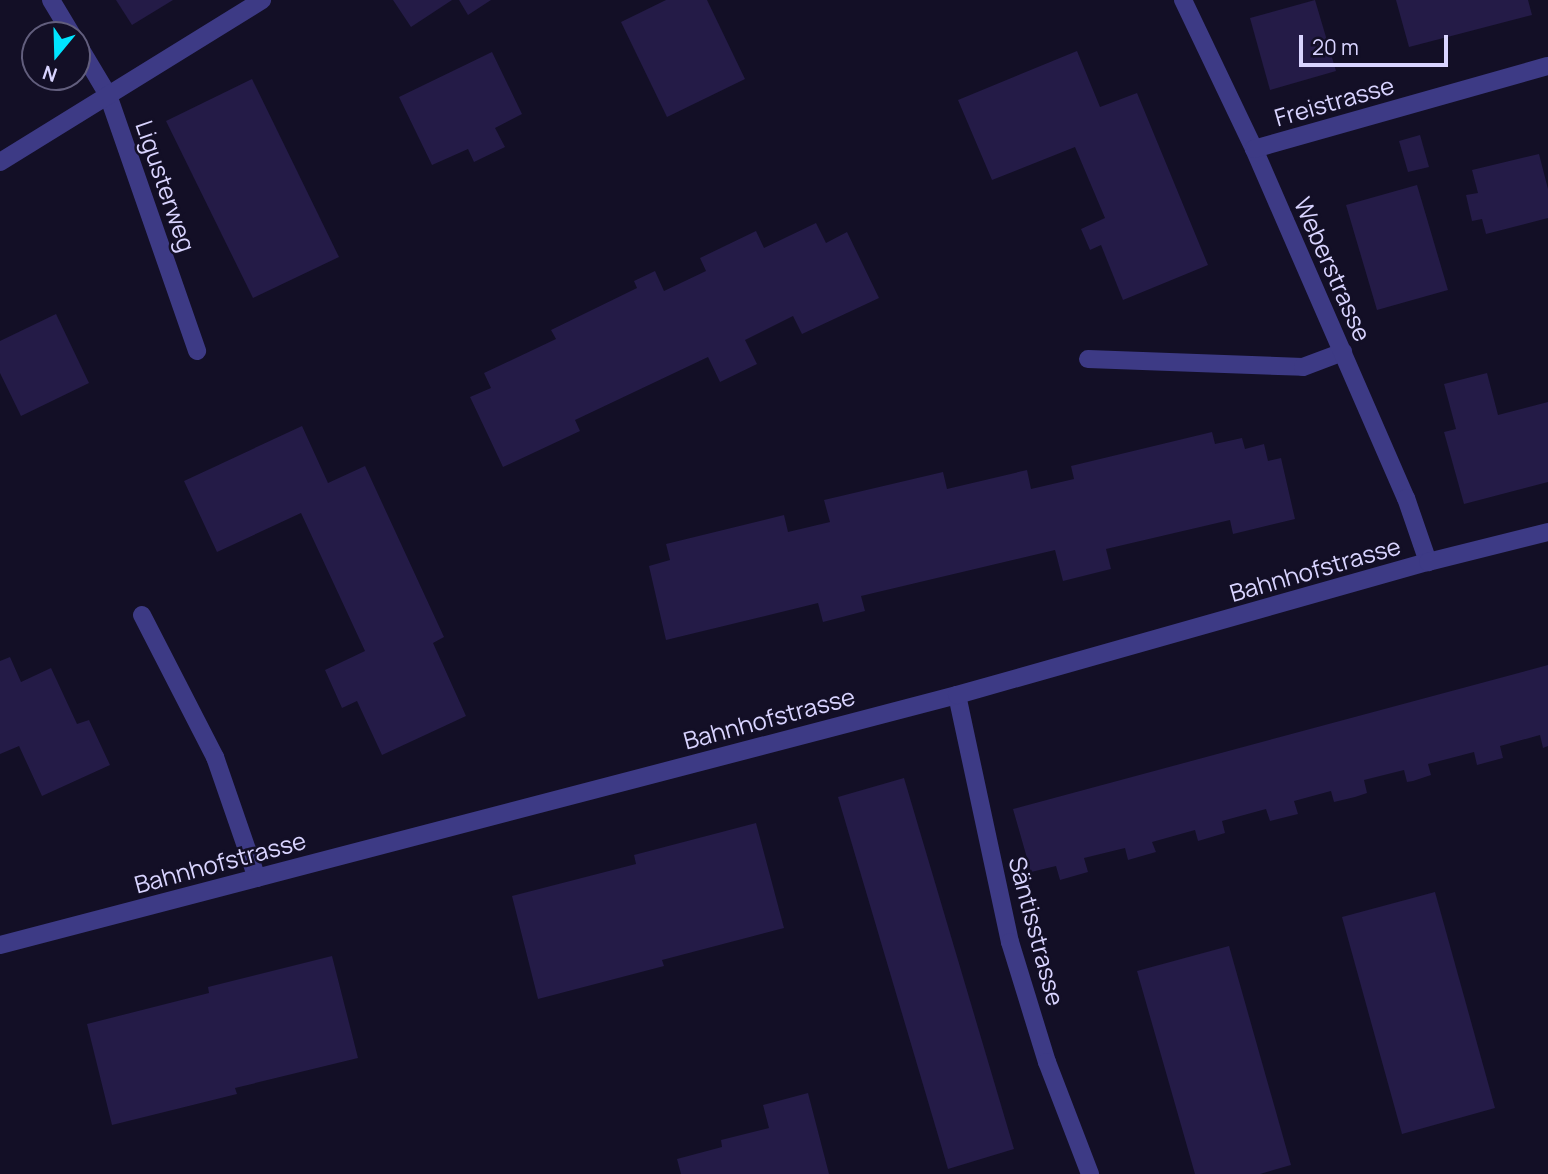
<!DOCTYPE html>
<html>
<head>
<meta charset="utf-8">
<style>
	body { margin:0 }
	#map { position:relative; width:1548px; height:1174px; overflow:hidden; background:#130f26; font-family:Manrope,sans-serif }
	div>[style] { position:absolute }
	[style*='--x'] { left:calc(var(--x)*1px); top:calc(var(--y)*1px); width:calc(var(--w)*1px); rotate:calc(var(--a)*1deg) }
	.building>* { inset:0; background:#241b47 }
	.lane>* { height:18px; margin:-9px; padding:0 9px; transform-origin:9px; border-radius:9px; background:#3d3a85 }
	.street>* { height:18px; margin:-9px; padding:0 9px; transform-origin:9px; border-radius:9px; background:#3d3a85 }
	span { translate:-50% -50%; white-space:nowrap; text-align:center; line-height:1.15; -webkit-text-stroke:5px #130f26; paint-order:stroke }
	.street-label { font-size:24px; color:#d9d4ff }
	.north { position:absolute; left:21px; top:21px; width:70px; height:70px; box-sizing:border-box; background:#130f26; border:2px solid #625e7d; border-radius:50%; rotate:199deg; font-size:19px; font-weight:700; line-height:28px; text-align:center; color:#d9d4ff }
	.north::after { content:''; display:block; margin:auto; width:24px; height:32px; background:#00e5ff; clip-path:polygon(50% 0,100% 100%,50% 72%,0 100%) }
	.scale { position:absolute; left:1299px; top:35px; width:149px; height:32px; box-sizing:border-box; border:4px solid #d9d4ff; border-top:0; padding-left:9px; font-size:21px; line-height:24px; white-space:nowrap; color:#d9d4ff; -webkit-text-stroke:5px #130f26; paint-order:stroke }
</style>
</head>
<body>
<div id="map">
	<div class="building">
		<div style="clip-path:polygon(116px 0,173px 0,132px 25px)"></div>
		<div style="clip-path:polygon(393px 0,452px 0,411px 27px)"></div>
		<div style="clip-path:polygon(459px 0,491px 0,468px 15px)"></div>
		<div style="clip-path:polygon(666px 0,707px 0,745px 79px,667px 117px,621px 22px)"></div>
		<div style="clip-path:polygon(1315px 0,1336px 71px,1270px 90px,1250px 18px)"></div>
		<div style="clip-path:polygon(1396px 0,1528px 0,1532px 15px,1409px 47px)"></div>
		<div style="clip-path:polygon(1077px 51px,1100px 107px,1137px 93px,1208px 265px,1123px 300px,1101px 245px,1090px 250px,1081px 229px,1105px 218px,1075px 147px,992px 180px,958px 100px)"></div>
		<div style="clip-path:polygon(492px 52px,522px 114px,495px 128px,505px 147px,474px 162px,468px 149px,432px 165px,399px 97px)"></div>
		<div style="clip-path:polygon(252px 79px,339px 257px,253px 298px,166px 121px)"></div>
		<div style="clip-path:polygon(1420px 135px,1429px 167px,1408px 172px,1399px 141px)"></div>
		<div style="clip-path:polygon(1539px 154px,1548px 189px,1548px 218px,1486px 234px,1482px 219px,1472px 221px,1466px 195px,1478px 193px,1472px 170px)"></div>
		<div style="clip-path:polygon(1417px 185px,1448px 290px,1377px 310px,1346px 205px)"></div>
		<div style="clip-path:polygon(816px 223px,826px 243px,847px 232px,879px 298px,802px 334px,793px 316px,745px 340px,757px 364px,720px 382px,708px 357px,575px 420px,580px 431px,503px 467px,470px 397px,491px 388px,484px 373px,556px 339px,551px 330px,637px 288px,634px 281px,655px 271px,664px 291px,706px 271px,700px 258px,756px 231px,764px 248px)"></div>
		<div style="clip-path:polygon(56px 314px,89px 383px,21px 416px,0 373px,0 341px)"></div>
		<div style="clip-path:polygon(1487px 373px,1498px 415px,1548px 402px,1548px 482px,1464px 504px,1444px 432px,1456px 429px,1444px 384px)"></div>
		<div style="clip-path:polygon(302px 426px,328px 483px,365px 466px,444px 637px,433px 643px,466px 716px,382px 755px,357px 701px,342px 708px,325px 670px,365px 651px,301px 513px,217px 552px,184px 481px)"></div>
		<div style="clip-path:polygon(1212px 432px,1215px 444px,1242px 438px,1245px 449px,1264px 444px,1268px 461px,1281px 458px,1295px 519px,1233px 534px,1230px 520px,1106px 549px,1111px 569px,1063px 581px,1055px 550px,861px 596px,865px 611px,823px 622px,818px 603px,666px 640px,649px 566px,670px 560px,666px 544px,784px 515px,788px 532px,830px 522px,824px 500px,943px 472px,947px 489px,1027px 470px,1031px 489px,1074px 479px,1071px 466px)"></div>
		<div style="clip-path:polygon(10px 657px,21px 682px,51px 668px,77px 724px,89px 720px,110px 765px,42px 796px,19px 746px,0 754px,0 661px)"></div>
		<div style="clip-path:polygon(1548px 665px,1548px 746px,1543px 748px,1540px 735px,1500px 746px,1503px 758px,1477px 765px,1474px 752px,1428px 764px,1431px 775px,1413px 781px,1407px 782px,1404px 770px,1364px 780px,1367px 793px,1355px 797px,1334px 802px,1331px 791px,1294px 801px,1298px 814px,1270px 821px,1266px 809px,1222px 821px,1225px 833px,1198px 841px,1195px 830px,1152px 842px,1156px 852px,1128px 860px,1125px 848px,1084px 858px,1088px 872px,1060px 880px,1056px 866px,1031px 872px,1013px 809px)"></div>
		<div style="clip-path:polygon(904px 778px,1014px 1149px,948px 1169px,838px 797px)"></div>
		<div style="clip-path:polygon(756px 823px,784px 928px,662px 960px,664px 966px,538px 999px,512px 896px,636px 864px,634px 855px)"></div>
		<div style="clip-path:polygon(1435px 892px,1495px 1108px,1402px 1134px,1342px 917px)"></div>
		<div style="clip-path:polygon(1229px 946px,1291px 1165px,1260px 1174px,1195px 1174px,1137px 971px)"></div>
		<div style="clip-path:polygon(332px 956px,358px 1058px,235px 1088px,237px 1094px,112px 1125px,87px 1024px,209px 993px,208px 987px)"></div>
		<div style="clip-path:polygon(808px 1093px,829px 1174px,681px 1174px,677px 1159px,722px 1147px,721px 1140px,769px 1128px,763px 1105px)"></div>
	</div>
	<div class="lane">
		<div style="--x:1088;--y:359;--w:215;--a:2.1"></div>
		<div style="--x:1303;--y:367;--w:43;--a:-20.6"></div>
		<div style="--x:142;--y:615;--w:160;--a:62.8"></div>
		<div style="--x:215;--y:757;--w:128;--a:70.9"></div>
	</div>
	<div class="street">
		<div style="--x:51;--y:0;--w:41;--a:59"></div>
		<div style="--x:1183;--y:0;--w:165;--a:64.5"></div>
		<div style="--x:1254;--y:149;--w:381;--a:66.5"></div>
		<div style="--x:1406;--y:498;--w:68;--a:71"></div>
		<div style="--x:77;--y:43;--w:61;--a:59.2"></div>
		<div style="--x:108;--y:95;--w:271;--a:70.8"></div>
		<div style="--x:1254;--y:149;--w:305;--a:-15.8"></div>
		<div style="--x:0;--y:162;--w:308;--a:-31.7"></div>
		<div style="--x:957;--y:695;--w:253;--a:77.9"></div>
		<div style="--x:1010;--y:942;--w:126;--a:72.9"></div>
		<div style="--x:1047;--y:1062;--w:120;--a:69"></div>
		<div style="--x:0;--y:945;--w:989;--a:-14.64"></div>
		<div style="--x:957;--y:695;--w:489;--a:-15.8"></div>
		<div style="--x:1428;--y:562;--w:124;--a:-14"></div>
	</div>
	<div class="street-label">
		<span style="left:1334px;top:101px;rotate:-16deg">Freistrasse</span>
		<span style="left:166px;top:186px;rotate:71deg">Ligusterweg</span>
		<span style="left:1333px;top:269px;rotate:66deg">Weberstrasse</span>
		<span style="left:1315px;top:569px;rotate:-16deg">Bahnhofstrasse</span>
		<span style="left:769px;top:718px;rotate:-15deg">Bahnhofstrasse</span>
		<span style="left:220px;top:862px;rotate:-15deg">Bahnhofstrasse</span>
		<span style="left:1037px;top:931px;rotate:75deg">Säntisstrasse</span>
	</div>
	<div class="north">N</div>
	<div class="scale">20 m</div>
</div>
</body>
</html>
